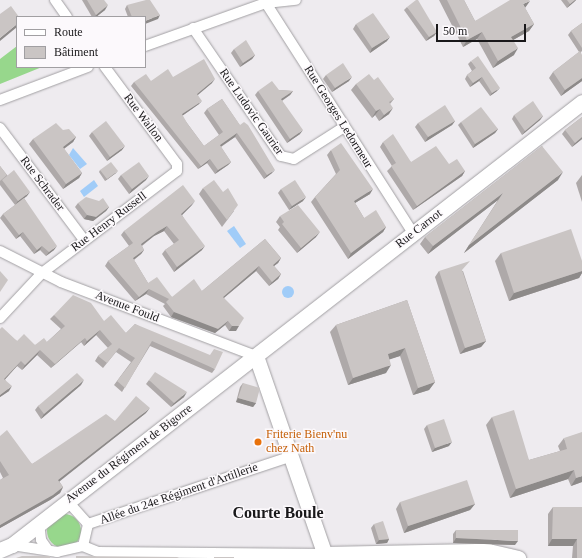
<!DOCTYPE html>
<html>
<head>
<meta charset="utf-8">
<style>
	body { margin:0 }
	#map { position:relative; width:582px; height:558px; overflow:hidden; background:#eeebef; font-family:Georgia,serif }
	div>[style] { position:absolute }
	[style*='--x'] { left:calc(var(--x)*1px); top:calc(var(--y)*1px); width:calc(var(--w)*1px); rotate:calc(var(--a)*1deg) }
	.green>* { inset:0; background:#97d78c }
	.round { border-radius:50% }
	.water>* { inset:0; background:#a0ccf8 }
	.roads { filter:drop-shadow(0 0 1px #a2a0a3) drop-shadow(0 0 1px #a2a0a3) }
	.street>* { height:10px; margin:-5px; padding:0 5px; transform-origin:5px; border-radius:5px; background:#fff }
	.secondary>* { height:15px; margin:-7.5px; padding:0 7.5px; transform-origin:7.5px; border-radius:7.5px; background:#fff }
	.wall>* { inset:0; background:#aea9a9 }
	.shaded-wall>* { inset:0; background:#8d8a89 }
	.building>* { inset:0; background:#cac5c4 }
	.dots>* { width:11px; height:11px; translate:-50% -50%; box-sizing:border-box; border:2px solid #fcf9fc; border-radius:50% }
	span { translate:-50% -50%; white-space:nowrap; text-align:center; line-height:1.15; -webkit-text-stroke:3px #fcf9fc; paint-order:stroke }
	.street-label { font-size:12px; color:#19181a }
	.food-label { font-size:12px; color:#c56008 }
	.left { translate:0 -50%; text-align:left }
	.district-label { font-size:16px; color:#19181a; font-weight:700 }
	.legend { position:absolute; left:16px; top:16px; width:130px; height:52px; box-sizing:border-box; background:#fcf9fc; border:1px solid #a19fa2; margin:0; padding:5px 7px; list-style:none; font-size:12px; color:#19181a }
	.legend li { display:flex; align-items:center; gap:8px; height:20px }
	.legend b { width:20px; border:1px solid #a19fa2 }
	.scale { position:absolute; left:436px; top:24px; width:90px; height:18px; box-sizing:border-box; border:2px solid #19181a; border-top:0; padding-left:5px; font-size:12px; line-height:14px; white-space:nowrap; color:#19181a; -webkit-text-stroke:3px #fcf9fc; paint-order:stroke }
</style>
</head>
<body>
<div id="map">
	<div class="green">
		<div style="clip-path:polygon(17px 46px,17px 67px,42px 67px,0 84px,0 59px)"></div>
		<div class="round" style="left:47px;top:514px;width:34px;height:34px"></div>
	</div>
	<div class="water">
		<div style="clip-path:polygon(73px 148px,87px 164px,80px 169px,69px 155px)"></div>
		<div style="clip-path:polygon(94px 180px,98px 186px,84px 197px,80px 191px)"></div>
		<div style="clip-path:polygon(234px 226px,246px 244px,240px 248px,227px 231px)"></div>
		<div class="round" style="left:282px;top:286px;width:12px;height:12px"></div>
	</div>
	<div class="roads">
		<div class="street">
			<div style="--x:55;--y:0;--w:21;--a:55"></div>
			<div style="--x:264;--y:0;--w:277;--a:57.4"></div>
			<div style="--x:193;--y:28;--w:155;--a:55.5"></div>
			<div style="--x:281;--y:156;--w:13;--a:13"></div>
			<div style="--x:294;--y:159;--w:59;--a:-32.6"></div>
			<div style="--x:145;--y:46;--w:128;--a:-19.6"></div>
			<div style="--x:266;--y:3;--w:30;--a:-6"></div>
			<div style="--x:0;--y:100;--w:94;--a:-20.6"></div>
			<div style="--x:0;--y:128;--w:140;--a:53.1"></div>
			<div style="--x:0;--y:251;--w:68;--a:26.9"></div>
			<div style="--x:61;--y:282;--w:209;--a:20.8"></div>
			<div style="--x:0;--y:318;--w:62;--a:-47"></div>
			<div style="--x:42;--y:273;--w:169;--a:-37.1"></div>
			<div style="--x:177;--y:171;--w:7;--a:-90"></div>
			<div style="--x:177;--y:164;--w:121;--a:-126.6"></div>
			<div style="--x:39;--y:523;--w:17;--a:83"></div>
			<div style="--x:41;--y:540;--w:12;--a:55"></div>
			<div style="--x:88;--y:524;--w:216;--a:-18.4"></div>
			<div style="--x:12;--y:545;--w:46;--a:8.8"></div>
			<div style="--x:57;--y:552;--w:27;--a:-13"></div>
			<div style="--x:83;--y:546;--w:23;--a:-77"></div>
			<div style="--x:88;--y:524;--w:31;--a:-132"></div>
			<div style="--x:83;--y:546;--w:16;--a:22"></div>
			<div style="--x:98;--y:552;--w:227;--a:0.5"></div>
		</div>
		<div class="secondary">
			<div style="--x:256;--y:356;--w:214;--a:70.9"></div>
			<div style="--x:0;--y:550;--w:13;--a:-23"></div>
			<div style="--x:12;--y:545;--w:722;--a:-37.85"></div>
			<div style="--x:325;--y:554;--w:163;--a:-1.1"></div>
			<div style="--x:488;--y:551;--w:31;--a:13"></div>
		</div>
	</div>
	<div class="wall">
		<div style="clip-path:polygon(82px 0,104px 0,105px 10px,96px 17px,92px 17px)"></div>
		<div style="clip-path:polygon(439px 0,464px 0,475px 21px,525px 8px,534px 24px,529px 31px,513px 40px,514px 55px,493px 68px,477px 39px,463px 47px)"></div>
		<div style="clip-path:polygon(561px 0,576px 0,574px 2px,567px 8px)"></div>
		<div style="clip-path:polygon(127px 5px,158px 19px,145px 17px,128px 17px,125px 9px)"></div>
		<div style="clip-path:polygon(407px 7px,437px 32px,434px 36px,426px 41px,404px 10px)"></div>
		<div style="clip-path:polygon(582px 23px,582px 51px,581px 52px,582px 81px,561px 96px,549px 78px,553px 72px,579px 52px,568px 35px,571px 31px)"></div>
		<div style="clip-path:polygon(356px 24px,387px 41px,370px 53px,353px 29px)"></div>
		<div style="clip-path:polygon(234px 49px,255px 55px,252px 59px,240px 67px,231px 53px)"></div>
		<div style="clip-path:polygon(471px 61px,497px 91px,490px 96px,479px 81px,470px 87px,465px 79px,467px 75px,472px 71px,468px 64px)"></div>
		<div style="clip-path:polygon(326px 75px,349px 81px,332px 92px,323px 79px)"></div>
		<div style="clip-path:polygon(173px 77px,212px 83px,198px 95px,199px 104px,182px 116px,187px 123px,204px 146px,219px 135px,204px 113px,207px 109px,222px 99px,272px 173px,264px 179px,235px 137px,221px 147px,231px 162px,228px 165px,215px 174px,207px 163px,198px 169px,131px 86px,134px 82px,151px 81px)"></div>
		<div style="clip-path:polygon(374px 80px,394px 99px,390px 104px,389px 114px,379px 121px,375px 115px,372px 118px,351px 90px,356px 84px)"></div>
		<div style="clip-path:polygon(279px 90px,293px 91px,290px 95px,282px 101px,300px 134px,287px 143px,255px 95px,258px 91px)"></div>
		<div style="clip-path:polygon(514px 115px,543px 116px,540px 120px,522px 135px,512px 119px)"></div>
		<div style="clip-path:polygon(582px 117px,582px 139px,572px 147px,562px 134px,565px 130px)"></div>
		<div style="clip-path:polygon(455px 121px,452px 125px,425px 142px,415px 127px,418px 123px)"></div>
		<div style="clip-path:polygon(461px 122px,498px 129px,495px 133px,473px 148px,458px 125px)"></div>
		<div style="clip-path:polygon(63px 130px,76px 137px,73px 142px,64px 149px,82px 173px,79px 178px,63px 189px,29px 144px,33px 139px)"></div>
		<div style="clip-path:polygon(92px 132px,122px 150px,107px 161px,89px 136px)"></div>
		<div style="clip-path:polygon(383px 142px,411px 162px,449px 164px,465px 171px,462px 176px,413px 210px,387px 171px,392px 166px,380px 147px)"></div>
		<div style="clip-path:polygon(542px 146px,558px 180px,464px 253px,498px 200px,428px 254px,420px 244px,425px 237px)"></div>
		<div style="clip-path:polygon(331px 150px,370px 194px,355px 203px,364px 218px,386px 227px,383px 232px,348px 259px,311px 202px,315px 197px,336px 174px,327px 155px)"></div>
		<div style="clip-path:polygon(0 166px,7px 175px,27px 196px,24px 198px,54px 250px,46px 256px,40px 250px,34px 254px,20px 236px,16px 239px,0 218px,3px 214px,15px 205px,0 185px)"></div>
		<div style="clip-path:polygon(100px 170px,116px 173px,105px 181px,99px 172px)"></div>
		<div style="clip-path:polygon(121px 175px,146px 180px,129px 194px,118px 179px)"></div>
		<div style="clip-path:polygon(582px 175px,582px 202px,576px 183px)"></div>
		<div style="clip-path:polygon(203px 188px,234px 211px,222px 227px,199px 194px)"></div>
		<div style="clip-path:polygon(281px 189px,303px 201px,289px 210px,278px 193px)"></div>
		<div style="clip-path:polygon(78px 203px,109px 207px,106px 211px,93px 221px,84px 219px,75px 207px)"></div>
		<div style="clip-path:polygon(192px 205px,182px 215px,202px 250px,174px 272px,162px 254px,165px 250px,174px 244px,164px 231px,154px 236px,142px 246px,144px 250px,141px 254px,134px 260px,148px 283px,172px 297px,202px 291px,265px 239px,281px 258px,278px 263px,274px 266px,281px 274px,278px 279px,269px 286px,256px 271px,224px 298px,236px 331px,229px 331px,225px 325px,215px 333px,171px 317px,163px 306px,165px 304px,146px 294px,135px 301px,105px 266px,108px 261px,129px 246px,121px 235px,124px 231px)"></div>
		<div style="clip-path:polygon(280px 216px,316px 237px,297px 253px,278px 230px,280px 227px,276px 222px)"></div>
		<div style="clip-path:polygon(501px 253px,582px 261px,582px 273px,579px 278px,509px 301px,495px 261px)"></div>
		<div style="clip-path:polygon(439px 271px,463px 271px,486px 341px,481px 347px,460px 354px,435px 277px)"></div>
		<div style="clip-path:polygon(407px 300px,435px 382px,429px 390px,413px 395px,400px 356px,389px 359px,386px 373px,348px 385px,330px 332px,336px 325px)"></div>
		<div style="clip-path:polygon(54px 315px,104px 321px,126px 333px,135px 324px,215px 369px,212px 373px,150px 346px,122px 392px,114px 385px,131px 362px,116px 352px,103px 368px,95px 361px,98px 356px,108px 348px,96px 335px,84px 346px,81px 342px,51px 368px,37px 355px,22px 370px,17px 366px,5px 379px,9px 391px,0 397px,0 329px,17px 341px,35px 345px,47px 342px,61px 329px,50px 319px)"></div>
		<div style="clip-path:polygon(149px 380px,184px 397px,171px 407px,146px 384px)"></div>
		<div style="clip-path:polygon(243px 383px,256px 403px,253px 407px,236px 402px,240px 387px)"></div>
		<div style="clip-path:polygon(81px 385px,41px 419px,35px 410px,38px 406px)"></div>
		<div style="clip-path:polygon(146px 413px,59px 481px,63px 487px,60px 493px,50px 500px,0 528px,0 480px,3px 478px,0 472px,0 436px,32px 464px,115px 421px)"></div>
		<div style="clip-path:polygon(492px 417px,529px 460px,560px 451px,558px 446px,564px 438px,582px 482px,571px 486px,568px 479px,510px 498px,486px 425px)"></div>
		<div style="clip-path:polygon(427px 425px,449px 446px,432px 452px,424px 429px)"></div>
		<div style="clip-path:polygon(400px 502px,475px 504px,470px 510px,404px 533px,396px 509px)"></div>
		<div style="clip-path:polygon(553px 507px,582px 507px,582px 558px,572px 558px,573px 546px,548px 546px,548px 514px)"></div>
		<div style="clip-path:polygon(374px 524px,389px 539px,387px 543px,376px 544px,371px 528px)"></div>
		<div style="clip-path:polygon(456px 530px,515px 545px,453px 543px,453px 534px)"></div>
	</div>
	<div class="shaded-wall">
		<div style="clip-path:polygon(575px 0,576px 0,574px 2px,567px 8px,570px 4px)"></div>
		<div style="clip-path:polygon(530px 1px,525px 8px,523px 4px)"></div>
		<div style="clip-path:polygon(108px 5px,105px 10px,96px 17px,95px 17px,96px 15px)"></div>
		<div style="clip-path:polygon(160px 15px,158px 19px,145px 24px,145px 21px)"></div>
		<div style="clip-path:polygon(17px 24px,17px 27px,0 41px,0 38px)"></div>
		<div style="clip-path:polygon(534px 24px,529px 31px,506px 44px,511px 37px)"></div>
		<div style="clip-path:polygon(437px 32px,434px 36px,426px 41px,429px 37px)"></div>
		<div style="clip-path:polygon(482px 32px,477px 39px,463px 47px,467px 40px)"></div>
		<div style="clip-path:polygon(390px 37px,387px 41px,370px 53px,372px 48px)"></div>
		<div style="clip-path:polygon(518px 48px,514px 55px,493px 68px,498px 61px)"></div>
		<div style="clip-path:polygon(255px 55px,252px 59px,240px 67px,243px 63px)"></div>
		<div style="clip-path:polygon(352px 77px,349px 81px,332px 92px,335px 88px)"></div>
		<div style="clip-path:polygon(482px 77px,479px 81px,470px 87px,473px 83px)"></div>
		<div style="clip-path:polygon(582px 78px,582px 81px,561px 96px,565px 90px)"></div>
		<div style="clip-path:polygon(215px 79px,212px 83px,195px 97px,197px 94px)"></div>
		<div style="clip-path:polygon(500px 88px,497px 91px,490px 96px,492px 93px)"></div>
		<div style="clip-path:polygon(293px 91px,290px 95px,278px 103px,281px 99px)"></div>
		<div style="clip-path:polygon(202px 101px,199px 104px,179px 118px,182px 114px)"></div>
		<div style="clip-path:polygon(393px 108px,389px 114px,379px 121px,384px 115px)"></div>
		<div style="clip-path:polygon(380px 109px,375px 115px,372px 118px,376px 111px)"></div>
		<div style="clip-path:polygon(543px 116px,540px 120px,522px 135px,525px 131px)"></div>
		<div style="clip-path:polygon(455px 121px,452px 125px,425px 142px,428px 137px)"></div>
		<div style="clip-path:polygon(498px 129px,495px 133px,473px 148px,475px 144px)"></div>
		<div style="clip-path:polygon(303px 130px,300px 134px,287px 143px,290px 139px)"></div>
		<div style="clip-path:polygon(237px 133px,235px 137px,217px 149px,220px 145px)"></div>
		<div style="clip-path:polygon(76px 137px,73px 142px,59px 152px,63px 147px)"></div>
		<div style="clip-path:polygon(582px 137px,582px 139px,572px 147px,575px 143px)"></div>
		<div style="clip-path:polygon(125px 146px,122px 150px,107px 161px,110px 157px)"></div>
		<div style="clip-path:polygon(210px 159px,207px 163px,198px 169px,201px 166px)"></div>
		<div style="clip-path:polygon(231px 162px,228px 165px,215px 174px,218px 170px)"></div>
		<div style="clip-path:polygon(275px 170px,272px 173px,264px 179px,267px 175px)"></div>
		<div style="clip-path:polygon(118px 171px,116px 173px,105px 181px,107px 179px)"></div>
		<div style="clip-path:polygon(465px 171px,462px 176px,413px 210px,417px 206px)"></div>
		<div style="clip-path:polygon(563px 172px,558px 180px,464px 253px,469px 245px)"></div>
		<div style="clip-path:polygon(82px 173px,79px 178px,63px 189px,66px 184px)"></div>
		<div style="clip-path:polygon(149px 176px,146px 180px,129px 194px,132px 189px)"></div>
		<div style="clip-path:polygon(373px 189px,370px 194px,350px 206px,354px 201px)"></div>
		<div style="clip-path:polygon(30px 192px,27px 196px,15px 205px,18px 201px)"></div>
		<div style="clip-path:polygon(503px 193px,498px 200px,428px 254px,433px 246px)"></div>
		<div style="clip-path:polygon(306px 197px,303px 201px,289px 210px,292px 206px)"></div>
		<div style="clip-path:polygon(195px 201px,192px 205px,178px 219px,181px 214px)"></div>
		<div style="clip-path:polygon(109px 207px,106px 211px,93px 221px,84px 219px,87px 215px)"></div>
		<div style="clip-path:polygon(167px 226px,164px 231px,154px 236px,137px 249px,141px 244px,157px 232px)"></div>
		<div style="clip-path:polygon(386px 227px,383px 232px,348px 259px,351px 253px)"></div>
		<div style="clip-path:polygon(23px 232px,20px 236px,16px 239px,19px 235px)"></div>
		<div style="clip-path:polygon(320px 232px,316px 237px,297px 253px,301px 248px)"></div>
		<div style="clip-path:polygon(42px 246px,40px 250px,34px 254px,37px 250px)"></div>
		<div style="clip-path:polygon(57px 246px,54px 250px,46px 256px,49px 252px)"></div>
		<div style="clip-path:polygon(205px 246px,202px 250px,174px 272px,177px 267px)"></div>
		<div style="clip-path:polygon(144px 250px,141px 254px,129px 263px,133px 258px)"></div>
		<div style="clip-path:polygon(281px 258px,278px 263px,270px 269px,273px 265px)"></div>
		<div style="clip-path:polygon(259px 266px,256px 271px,220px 301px,223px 297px)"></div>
		<div style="clip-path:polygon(582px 271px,582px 273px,579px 278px,509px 301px,514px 293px)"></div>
		<div style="clip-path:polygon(281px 274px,278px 279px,269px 286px,272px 282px)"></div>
		<div style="clip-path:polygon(149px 289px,146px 294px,135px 301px,139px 297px)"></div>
		<div style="clip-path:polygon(174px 312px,228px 321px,225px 325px,215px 333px,171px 317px)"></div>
		<div style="clip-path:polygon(232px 326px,239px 326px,236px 331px,229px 331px)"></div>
		<div style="clip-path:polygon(100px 330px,96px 335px,84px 346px,87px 341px)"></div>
		<div style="clip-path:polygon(85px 338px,81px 342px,51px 368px,55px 364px)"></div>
		<div style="clip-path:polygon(486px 341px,481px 347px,460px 354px,465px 348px)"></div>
		<div style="clip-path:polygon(405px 348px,400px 356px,382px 362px,388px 354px)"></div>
		<div style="clip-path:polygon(40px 350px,37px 355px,22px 370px,25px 365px)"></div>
		<div style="clip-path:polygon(21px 361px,17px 366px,1px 384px,4px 379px)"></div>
		<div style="clip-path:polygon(391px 365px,386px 373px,348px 385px,353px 378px)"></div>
		<div style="clip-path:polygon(84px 380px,81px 385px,41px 419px,44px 414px)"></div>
		<div style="clip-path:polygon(435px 382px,429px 390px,413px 395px,418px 388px)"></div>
		<div style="clip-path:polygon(12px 386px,9px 391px,0 397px,0 395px)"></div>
		<div style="clip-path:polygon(187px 392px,184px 397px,171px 407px,174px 403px)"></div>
		<div style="clip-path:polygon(238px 398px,256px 403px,253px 407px,236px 402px)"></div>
		<div style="clip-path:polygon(150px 408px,146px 413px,55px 485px,58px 480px)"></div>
		<div style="clip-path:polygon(452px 442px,449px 446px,432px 452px,435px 448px)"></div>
		<div style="clip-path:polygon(574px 470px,568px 479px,510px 498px,516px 489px)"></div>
		<div style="clip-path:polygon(582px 476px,582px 482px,571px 486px,576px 478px)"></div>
		<div style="clip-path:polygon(63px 487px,60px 493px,50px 500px,0 528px,0 525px)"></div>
		<div style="clip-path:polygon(475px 504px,470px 510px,404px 533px,408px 526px)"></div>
		<div style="clip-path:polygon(456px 538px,518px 541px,515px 545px,453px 543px)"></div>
		<div style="clip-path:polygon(389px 539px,387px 543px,376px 544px,379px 540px)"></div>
		<div style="clip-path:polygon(552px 539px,577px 539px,573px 546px,548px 546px)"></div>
	</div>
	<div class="building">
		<div style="clip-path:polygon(87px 0,104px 0,108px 5px,96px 15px)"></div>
		<div style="clip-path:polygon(146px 0,150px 0,160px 15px,145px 21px,145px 17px,132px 17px,127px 5px)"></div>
		<div style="clip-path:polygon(416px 0,418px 0,437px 32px,429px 37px,407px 7px)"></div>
		<div style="clip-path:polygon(447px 0,464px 0,475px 21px,510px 0,529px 0,530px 1px,523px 4px,534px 24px,511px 37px,518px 48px,498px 61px,482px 32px,467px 40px)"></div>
		<div style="clip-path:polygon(567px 0,575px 0,570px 4px)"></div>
		<div style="clip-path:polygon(11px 6px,19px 17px,17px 17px,17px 24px,0 38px,0 14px)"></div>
		<div style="clip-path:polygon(373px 13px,390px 37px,372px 48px,356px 24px)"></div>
		<div style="clip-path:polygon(582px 23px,582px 48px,571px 31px)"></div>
		<div style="clip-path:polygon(246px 40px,255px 55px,243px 63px,234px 49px)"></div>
		<div style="clip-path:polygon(580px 51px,582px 55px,582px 78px,565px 90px,553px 72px)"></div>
		<div style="clip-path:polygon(478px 56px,500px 88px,492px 93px,482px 77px,473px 83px,467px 75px,476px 68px,471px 61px)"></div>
		<div style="clip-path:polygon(204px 59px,215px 79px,197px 94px,202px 101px,182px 114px,187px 123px,204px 146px,223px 132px,207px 109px,222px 99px,240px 125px,244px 122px,248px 125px,275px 170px,267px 175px,237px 133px,220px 145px,231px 162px,218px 170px,210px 159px,201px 166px,134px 82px,146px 74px,151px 81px,168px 69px,173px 77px)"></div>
		<div style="clip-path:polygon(343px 63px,352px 77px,335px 88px,326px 75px)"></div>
		<div style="clip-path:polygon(369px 74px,374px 80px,378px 77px,394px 99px,389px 102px,393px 108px,384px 115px,380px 109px,376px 111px,356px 84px)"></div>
		<div style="clip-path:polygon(272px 81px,279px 90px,293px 91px,281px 99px,303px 130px,290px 139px,258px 91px)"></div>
		<div style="clip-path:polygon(533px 101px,543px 116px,525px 131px,514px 115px)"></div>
		<div style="clip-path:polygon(445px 105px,455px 121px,428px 137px,418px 123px)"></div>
		<div style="clip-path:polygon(481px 107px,498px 129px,475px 144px,461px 122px)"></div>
		<div style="clip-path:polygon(582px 117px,582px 137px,575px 143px,565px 130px)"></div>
		<div style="clip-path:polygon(106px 121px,125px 146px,110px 157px,92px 132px)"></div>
		<div style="clip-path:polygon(56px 123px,63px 130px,69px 129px,76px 137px,63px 147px,82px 173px,66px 184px,33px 139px)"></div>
		<div style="clip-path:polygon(393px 134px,411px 162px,436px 146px,449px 164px,457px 159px,465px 171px,417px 206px,391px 166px,396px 163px,383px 142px)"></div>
		<div style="clip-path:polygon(341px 143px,373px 189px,354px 201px,364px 218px,376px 210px,386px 227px,351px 253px,315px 197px,340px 170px,331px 150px)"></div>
		<div style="clip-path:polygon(542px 146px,563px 172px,469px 245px,503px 193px,433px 246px,425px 237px)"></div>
		<div style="clip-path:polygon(111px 162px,118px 171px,107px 179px,100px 170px)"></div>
		<div style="clip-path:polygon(139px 162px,149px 176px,132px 189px,121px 175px)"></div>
		<div style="clip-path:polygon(0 166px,7px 175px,0 181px)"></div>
		<div style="clip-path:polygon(14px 170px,30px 192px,18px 201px,2px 180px)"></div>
		<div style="clip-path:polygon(214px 180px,223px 192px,228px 188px,238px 205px,227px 220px,203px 188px)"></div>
		<div style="clip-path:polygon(295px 180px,306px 197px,292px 206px,281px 189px)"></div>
		<div style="clip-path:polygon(183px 185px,195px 201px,181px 214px,205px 246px,177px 267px,165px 250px,179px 240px,167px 226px,157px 232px,141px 244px,144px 250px,133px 258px,148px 283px,157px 277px,172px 297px,194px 279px,202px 291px,265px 239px,281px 258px,273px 265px,281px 274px,272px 282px,259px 266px,223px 297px,244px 318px,239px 326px,232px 326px,228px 321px,218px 329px,174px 312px,166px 302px,169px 299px,149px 289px,139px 297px,108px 261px,133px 243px,124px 231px)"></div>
		<div style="clip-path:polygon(86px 197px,99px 201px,103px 198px,109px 207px,96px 217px,87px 215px,78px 203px)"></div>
		<div style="clip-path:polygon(24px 198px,57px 246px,49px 252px,42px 246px,37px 250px,23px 232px,19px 235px,3px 214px)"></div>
		<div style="clip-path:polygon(298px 205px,320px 232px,301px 248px,282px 224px,284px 222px,280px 216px)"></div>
		<div style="clip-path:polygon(571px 229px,582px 261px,582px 271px,514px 293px,501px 253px)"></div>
		<div style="clip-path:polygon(470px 261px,462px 270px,486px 341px,465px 348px,439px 271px)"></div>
		<div style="clip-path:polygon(0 271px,8px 280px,0 292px)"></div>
		<div style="clip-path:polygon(73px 295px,91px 303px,104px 321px,111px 315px,126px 333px,135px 324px,210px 355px,214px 349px,223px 352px,215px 369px,152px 341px,125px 388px,117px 381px,135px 358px,119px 348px,107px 363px,98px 356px,112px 344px,100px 330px,87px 341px,85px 338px,55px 364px,40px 350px,25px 365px,21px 361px,4px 379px,12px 386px,0 395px,0 329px,2px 327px,17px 341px,24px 334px,35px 345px,44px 338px,47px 342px,65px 326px,54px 315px)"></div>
		<div style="clip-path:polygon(407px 300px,435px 382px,418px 388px,405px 348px,388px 354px,391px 365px,353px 378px,336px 325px)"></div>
		<div style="clip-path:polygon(155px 372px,187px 392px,174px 403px,149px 380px)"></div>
		<div style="clip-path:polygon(77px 373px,84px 380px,44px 414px,38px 406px)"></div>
		<div style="clip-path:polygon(243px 383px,260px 388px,256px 403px,238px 398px)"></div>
		<div style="clip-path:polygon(136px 396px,150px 408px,58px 480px,63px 487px,53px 495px,0 525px,0 480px,9px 475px,0 461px,0 436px,7px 430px,32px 464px,106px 414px,115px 421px)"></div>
		<div style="clip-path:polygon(514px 410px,529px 460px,567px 449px,564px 438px,582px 432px,582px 476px,576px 478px,574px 470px,516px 489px,492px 417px)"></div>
		<div style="clip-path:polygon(444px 419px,452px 442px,435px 448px,427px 425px)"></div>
		<div style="clip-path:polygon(467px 480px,475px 504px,408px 526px,400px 502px)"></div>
		<div style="clip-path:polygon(553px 507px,582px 507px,582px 558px,577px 558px,577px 539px,552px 539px)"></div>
		<div style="clip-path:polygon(383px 521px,389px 539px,379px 540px,374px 524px)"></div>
		<div style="clip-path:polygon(456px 530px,518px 530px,518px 541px,456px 538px)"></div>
		<div style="clip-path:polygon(22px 556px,50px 556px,50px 558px,16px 558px)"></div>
		<div style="clip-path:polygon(76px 556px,177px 557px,179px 558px,76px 558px)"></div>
		<div style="clip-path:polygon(214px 557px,234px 557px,234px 558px,214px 558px)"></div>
	</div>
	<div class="dots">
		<div style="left:258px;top:442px;background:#e8710a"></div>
	</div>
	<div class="street-label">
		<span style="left:251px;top:112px;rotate:55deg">Rue Ludovic Gaurier</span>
		<span style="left:338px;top:117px;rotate:58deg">Rue Georges Ledormeur</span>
		<span style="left:143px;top:118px;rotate:53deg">Rue Wallon</span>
		<span style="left:42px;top:184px;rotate:53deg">Rue Schrader</span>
		<span style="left:109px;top:222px;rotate:-37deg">Rue Henry Russell</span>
		<span style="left:419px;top:229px;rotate:-38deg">Rue Carnot</span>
		<span style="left:127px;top:307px;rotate:21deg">Avenue Fould</span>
		<span style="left:129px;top:454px;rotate:-37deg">Avenue du Régiment de Bigorre</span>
		<span style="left:179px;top:494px;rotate:-19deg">Allée du 24e Régiment d'Artillerie</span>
	</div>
	<div class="food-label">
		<span class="left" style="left:266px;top:442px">Friterie Bienv'nu<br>chez Nath</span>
	</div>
	<div class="district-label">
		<span style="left:278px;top:513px">Courte Boule</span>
	</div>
	<ul class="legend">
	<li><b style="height:5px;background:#fff"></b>Route</li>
	<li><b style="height:11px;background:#cac5c4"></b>Bâtiment</li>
	</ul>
	<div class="scale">50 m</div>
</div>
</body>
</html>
